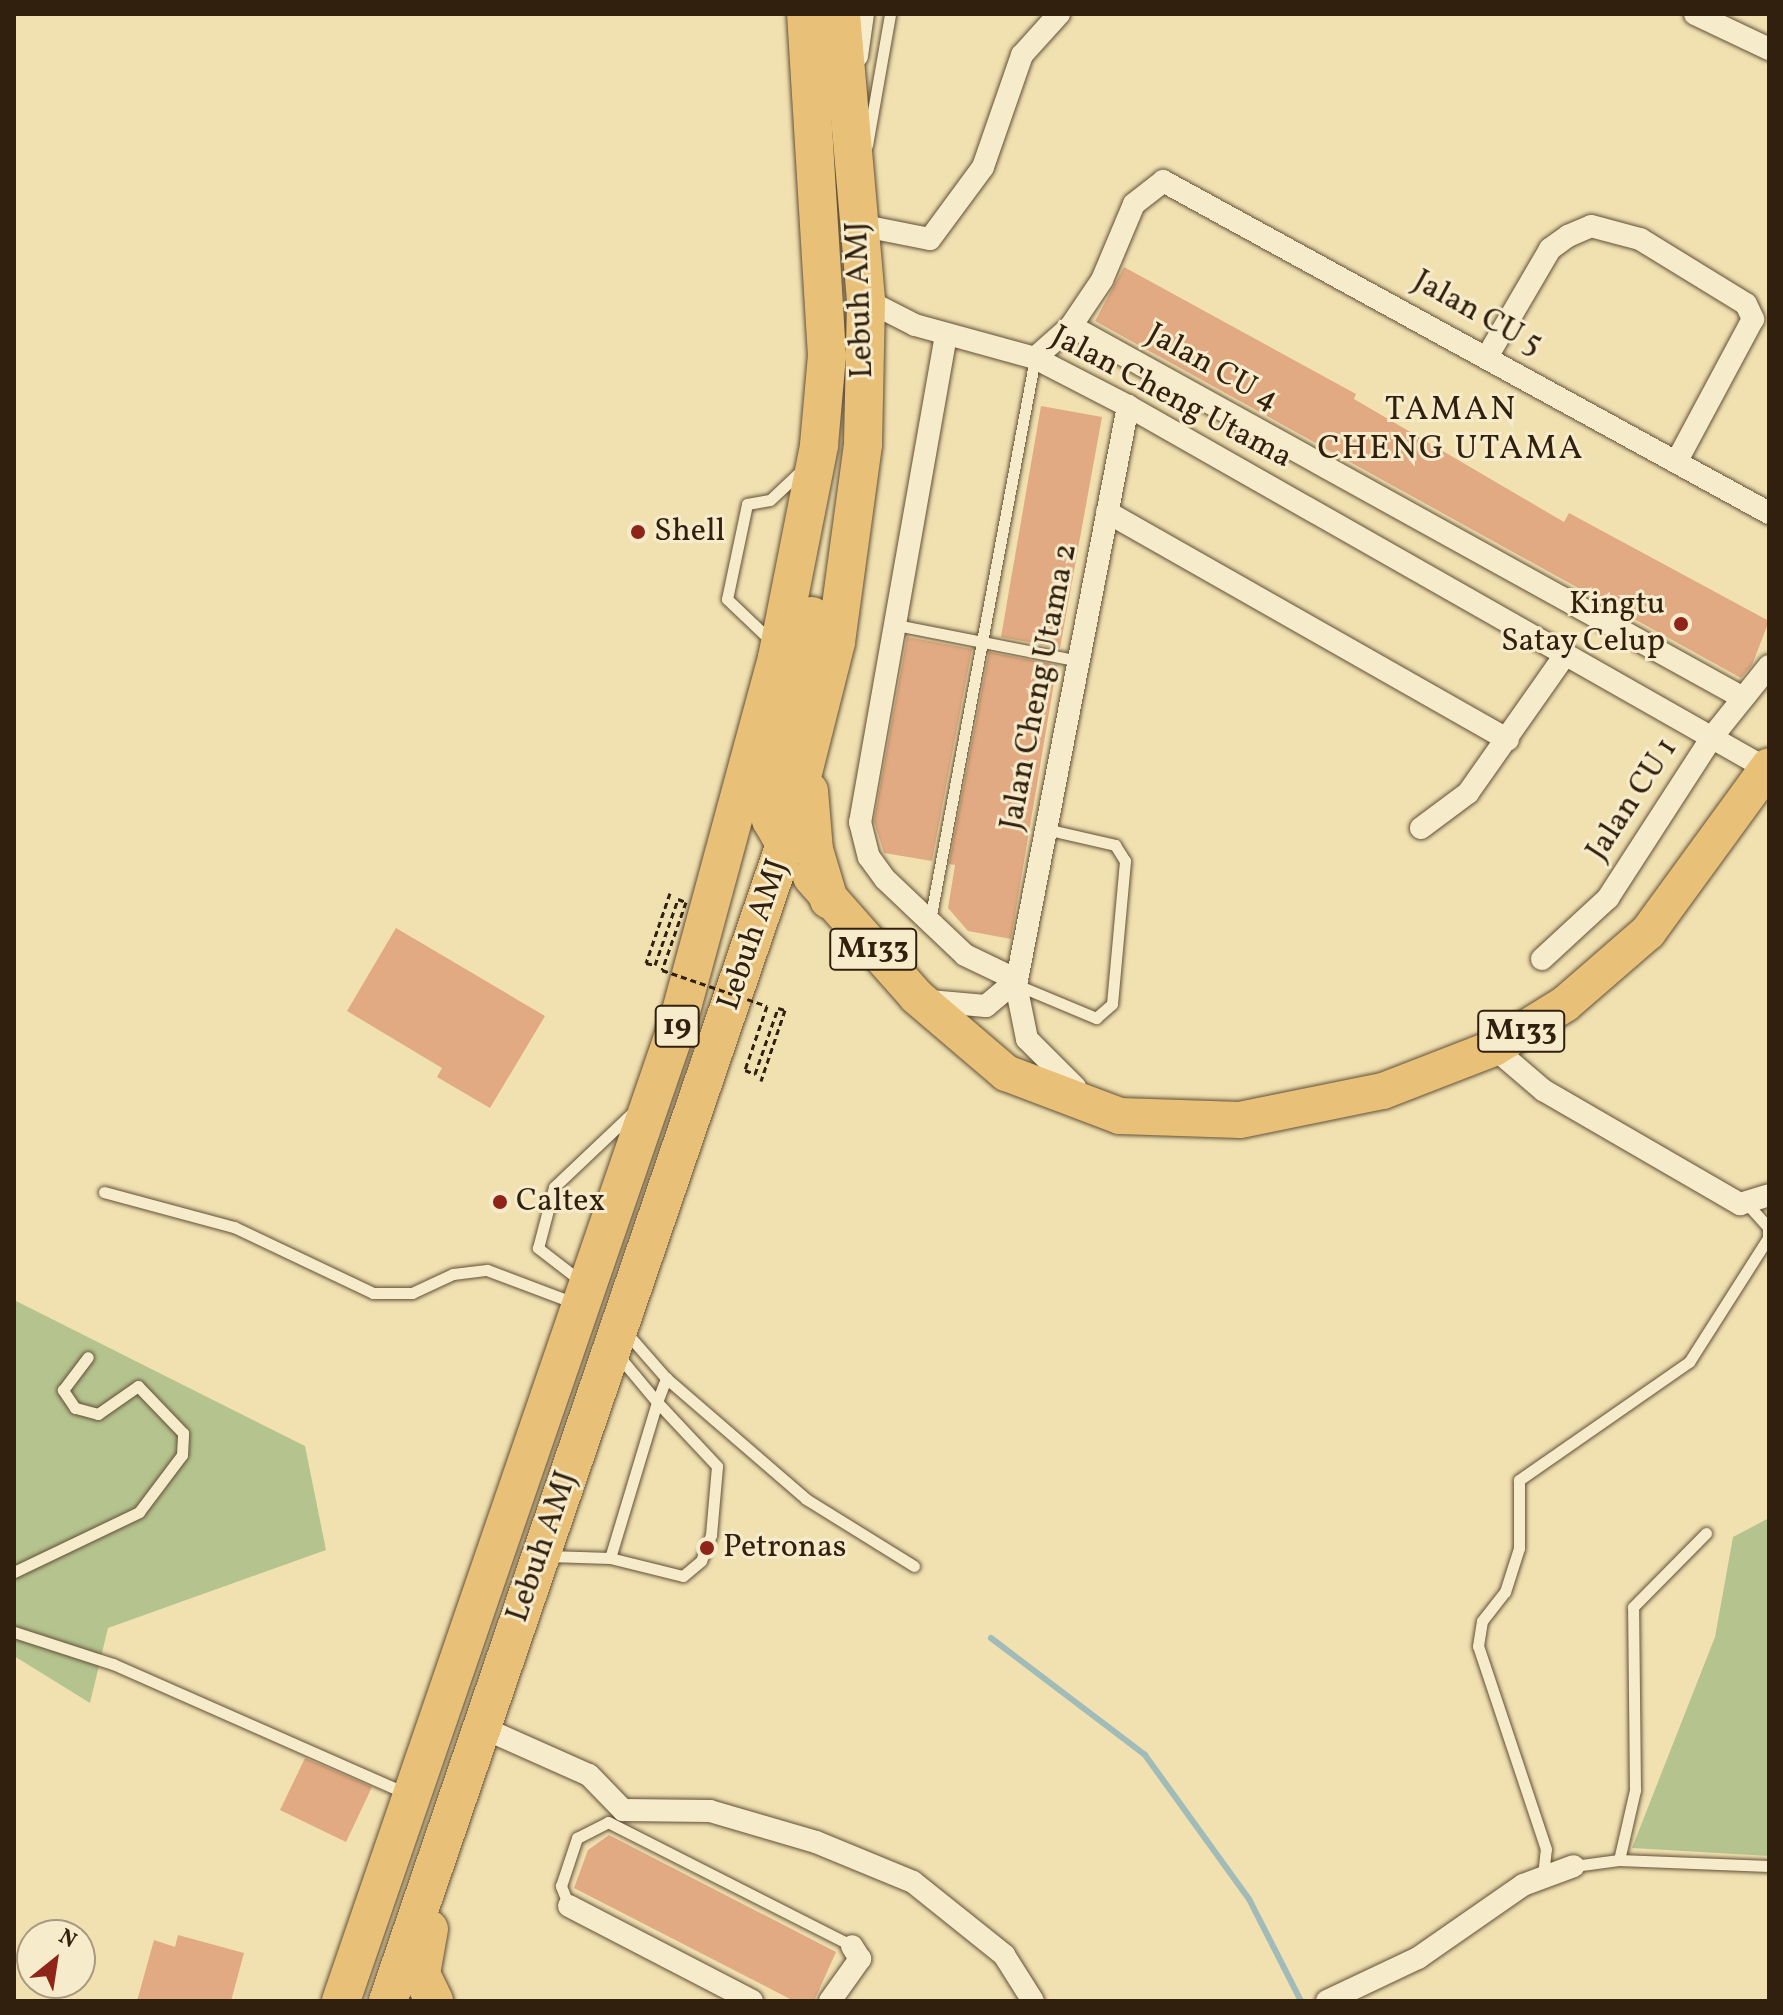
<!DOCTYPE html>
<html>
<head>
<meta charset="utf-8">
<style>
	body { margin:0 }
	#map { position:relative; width:1783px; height:2015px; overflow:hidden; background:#f1e1b1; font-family:Vollkorn,serif }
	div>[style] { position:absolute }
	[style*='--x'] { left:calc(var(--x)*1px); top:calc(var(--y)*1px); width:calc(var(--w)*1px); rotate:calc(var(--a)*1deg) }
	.green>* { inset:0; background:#b5c48f }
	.stream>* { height:6px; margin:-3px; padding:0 3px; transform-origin:3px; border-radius:3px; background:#a0bbb8 }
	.building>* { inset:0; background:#e1aa82 }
	.roads { filter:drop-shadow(0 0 2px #625037) drop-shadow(0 0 2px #625037) }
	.service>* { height:11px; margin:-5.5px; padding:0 5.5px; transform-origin:5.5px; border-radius:5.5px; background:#f6eccc }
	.minor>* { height:22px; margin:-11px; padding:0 11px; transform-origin:11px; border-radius:11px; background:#f6eccc }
	.primary>* { height:36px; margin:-18px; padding:0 18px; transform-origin:18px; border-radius:18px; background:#e8c078 }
	.trunk>* { height:38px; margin:-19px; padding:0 19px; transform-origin:19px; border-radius:19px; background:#e8c078 }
	.path-bridge>* { height:3px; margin-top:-1.5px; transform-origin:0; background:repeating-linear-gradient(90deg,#32200e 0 6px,transparent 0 10px) }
	.dots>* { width:22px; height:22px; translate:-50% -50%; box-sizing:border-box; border:4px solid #f6eccc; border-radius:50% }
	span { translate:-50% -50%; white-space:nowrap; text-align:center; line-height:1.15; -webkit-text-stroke:6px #f6eccc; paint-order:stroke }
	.shield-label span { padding:2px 6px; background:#f6eccc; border:2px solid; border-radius:6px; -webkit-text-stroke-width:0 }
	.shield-label { font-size:30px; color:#32200e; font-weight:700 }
	.street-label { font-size:32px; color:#32200e }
	.poi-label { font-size:32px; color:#32200e }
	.left { translate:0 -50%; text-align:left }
	.right { translate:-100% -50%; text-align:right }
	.neighbourhood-label { font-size:34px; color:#32200e; letter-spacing:2px }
	.frame { position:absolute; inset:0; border:16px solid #32200e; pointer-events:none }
	.north { position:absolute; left:16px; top:1919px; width:80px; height:80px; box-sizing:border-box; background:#f6eccc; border:2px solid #a89a80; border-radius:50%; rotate:30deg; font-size:22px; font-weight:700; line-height:32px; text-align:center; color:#32200e }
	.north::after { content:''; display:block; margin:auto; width:28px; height:36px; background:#8f2418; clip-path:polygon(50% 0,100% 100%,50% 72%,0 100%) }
</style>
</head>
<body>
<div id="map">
	<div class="green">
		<div style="clip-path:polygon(14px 1300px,305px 1446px,326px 1550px,108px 1628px,90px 1703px,14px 1656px)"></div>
		<div style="clip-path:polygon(1769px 1518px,1769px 1856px,1632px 1848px,1715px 1637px,1733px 1537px)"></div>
	</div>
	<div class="stream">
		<div style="--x:991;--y:1638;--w:193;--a:37.2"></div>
		<div style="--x:1145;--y:1755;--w:178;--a:54.2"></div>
		<div style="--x:1249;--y:1899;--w:114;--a:63"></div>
	</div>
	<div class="building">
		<div style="clip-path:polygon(1124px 267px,1356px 394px,1354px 399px,1564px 522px,1569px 513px,1769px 621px,1752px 665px,1741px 678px,1095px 321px)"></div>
		<div style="clip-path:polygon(1041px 406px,1102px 417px,1060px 648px,1001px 637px)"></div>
		<div style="clip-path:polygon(907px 637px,972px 649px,932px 861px,884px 853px,874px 821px)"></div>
		<div style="clip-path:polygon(989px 652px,1057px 665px,1011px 939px,968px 931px,948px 908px,955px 865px,949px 864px)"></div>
		<div style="clip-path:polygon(396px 928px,545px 1016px,490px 1108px,437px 1077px,442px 1068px,347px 1011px)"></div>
		<div style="clip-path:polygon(305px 1758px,372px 1787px,346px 1842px,280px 1810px)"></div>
		<div style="clip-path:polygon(609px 1835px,836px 1952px,814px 2001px,794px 2001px,574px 1888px,588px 1850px)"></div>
		<div style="clip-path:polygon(178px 1935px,244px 1953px,231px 2001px,137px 2001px,154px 1940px,175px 1947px)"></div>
	</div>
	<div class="roads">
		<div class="service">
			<div style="--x:867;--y:145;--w:133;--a:-80"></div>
			<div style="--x:896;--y:625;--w:182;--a:11.1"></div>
			<div style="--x:769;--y:639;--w:58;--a:-136.4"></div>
			<div style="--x:727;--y:599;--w:97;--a:-78.1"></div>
			<div style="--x:747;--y:504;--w:23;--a:-10"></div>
			<div style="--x:770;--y:500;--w:44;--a:-43.2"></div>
			<div style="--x:930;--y:920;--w:572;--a:-79.42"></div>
			<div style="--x:1017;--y:985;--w:86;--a:22.7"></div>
			<div style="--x:1096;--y:1018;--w:21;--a:-41"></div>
			<div style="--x:1112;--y:1004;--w:144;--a:-84.8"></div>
			<div style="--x:1125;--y:861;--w:19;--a:-122"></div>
			<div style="--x:1115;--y:845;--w:72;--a:-167.1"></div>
			<div style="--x:104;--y:1192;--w:135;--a:15.1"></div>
			<div style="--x:234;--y:1227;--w:154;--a:25.4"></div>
			<div style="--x:373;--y:1293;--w:39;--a:0"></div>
			<div style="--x:412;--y:1293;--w:45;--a:-24.9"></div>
			<div style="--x:453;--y:1274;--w:34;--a:-7"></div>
			<div style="--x:487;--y:1270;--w:96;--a:20.7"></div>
			<div style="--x:582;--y:1282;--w:56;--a:-142.3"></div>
			<div style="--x:538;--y:1248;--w:63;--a:-75.3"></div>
			<div style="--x:554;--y:1187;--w:112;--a:-43.5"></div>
			<div style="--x:624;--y:1330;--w:64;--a:48.8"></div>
			<div style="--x:549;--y:1556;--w:61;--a:1.9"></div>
			<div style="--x:610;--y:1558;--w:163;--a:-73.2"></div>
			<div style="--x:657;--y:1402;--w:62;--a:-129.8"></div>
			<div style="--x:610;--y:1558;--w:75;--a:13.9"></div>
			<div style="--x:683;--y:1576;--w:23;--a:-40"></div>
			<div style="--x:701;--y:1561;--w:28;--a:-69"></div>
			<div style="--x:711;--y:1535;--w:69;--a:-85"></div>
			<div style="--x:717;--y:1466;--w:88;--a:-133.2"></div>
			<div style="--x:657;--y:1402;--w:26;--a:-69"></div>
			<div style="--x:666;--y:1378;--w:185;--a:40.8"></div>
			<div style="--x:806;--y:1499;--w:127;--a:31.8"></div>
			<div style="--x:14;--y:1572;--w:139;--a:-25.6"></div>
			<div style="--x:139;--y:1512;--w:71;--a:-53"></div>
			<div style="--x:182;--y:1455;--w:22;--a:-87"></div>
			<div style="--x:183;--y:1433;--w:65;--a:-133.8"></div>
			<div style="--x:138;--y:1386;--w:49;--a:145"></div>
			<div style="--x:98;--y:1414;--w:24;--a:-165"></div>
			<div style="--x:75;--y:1408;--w:22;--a:-124"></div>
			<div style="--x:63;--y:1390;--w:41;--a:-52.9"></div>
			<div style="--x:14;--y:1632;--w:104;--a:17.9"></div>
			<div style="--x:113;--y:1664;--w:320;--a:23.8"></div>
			<div style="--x:1619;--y:1860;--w:72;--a:-77.1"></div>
			<div style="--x:1635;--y:1790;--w:183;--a:-90.6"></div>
			<div style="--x:1633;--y:1607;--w:104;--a:-45.4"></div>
			<div style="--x:1574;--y:1866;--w:45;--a:-7.6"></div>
			<div style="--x:1619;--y:1860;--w:150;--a:2.3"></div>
			<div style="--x:1543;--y:1876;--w:27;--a:-84"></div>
			<div style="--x:1546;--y:1849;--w:214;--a:-108.5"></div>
			<div style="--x:1478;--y:1646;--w:25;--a:-81"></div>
			<div style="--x:1482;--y:1621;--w:37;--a:-52"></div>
			<div style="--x:1505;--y:1592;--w:46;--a:-72.3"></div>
			<div style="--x:1519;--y:1548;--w:68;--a:-90"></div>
			<div style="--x:1519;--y:1480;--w:207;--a:-34.8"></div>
			<div style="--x:1689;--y:1362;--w:147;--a:-57.5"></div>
			<div style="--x:1768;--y:1238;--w:11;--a:-90"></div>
			<div style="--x:1768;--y:1227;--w:31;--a:-132"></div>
			<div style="--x:569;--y:1906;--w:22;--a:-112"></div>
			<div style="--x:561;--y:1886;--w:51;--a:-71.6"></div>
			<div style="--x:577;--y:1838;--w:35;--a:-27"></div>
			<div style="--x:608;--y:1822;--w:274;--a:26.9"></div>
		</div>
		<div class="minor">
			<div style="--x:1695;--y:14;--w:82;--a:25.3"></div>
			<div style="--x:857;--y:56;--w:42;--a:-81.9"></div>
			<div style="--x:859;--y:225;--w:72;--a:11.2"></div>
			<div style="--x:930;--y:239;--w:89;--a:-53.6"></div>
			<div style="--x:983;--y:167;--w:119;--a:-70.8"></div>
			<div style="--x:1022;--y:55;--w:55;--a:-47.9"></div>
			<div style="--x:866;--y:300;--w:55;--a:27"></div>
			<div style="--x:915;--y:325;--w:124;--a:15.4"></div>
			<div style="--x:1035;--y:358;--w:105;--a:27.3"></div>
			<div style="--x:1128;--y:406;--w:735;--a:29.6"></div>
			<div style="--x:1071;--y:326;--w:768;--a:28.97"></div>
			<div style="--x:946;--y:335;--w:495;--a:100"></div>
			<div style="--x:860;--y:822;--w:36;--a:76"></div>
			<div style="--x:869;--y:857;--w:27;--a:54"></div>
			<div style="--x:885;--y:879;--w:110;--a:43.5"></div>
			<div style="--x:965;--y:955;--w:58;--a:25.7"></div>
			<div style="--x:1487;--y:357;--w:125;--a:-59.7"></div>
			<div style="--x:1550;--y:249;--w:22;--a:-36"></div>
			<div style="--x:1568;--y:236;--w:25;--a:-23"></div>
			<div style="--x:1591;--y:226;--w:51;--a:14.9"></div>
			<div style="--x:1640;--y:239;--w:124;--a:31.5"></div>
			<div style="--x:1746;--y:304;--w:17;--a:65"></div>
			<div style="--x:1753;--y:319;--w:161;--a:118.2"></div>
			<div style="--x:1035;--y:358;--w:48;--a:-41.6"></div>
			<div style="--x:1071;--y:326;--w:55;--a:-56"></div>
			<div style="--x:1102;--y:280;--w:82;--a:-67.2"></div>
			<div style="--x:1134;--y:204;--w:37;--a:-38"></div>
			<div style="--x:1163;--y:181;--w:691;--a:28.72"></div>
			<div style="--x:1107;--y:512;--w:461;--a:29.6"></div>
			<div style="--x:1421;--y:828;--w:59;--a:-36.7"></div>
			<div style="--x:1468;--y:793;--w:169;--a:-54.9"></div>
			<div style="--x:1542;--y:959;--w:90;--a:-42.7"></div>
			<div style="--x:1608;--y:898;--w:192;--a:-57.1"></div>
			<div style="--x:1712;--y:737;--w:91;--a:-51.2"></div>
			<div style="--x:929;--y:1001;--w:57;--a:5"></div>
			<div style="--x:986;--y:1006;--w:40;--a:-40"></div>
			<div style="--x:1494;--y:1048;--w:65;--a:40.6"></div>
			<div style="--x:1543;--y:1090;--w:228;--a:30.1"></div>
			<div style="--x:1740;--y:1204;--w:30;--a:-17"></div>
			<div style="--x:1075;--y:1087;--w:68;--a:-135"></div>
			<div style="--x:1027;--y:1039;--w:55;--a:-101.5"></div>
			<div style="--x:1016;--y:985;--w:590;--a:-79.05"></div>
			<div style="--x:481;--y:1727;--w:118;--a:24"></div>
			<div style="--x:589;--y:1775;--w:49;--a:45.8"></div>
			<div style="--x:623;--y:1810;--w:87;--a:0.7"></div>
			<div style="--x:710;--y:1811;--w:110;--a:16.3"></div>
			<div style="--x:816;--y:1842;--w:105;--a:22.4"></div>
			<div style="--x:913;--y:1882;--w:117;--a:38.7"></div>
			<div style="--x:1004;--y:1955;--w:54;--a:57.8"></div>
			<div style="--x:569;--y:1906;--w:206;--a:27.4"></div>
			<div style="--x:830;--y:2001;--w:52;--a:-54.5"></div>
			<div style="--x:860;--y:1959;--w:15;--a:-122"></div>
			<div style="--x:1327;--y:2001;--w:101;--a:-25.3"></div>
			<div style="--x:1418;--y:1958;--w:128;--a:-34.8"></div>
			<div style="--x:1523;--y:1885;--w:54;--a:-20.4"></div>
		</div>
		<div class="primary">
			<div style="--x:811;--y:877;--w:160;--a:48.5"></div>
			<div style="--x:917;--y:997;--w:117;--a:40.5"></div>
			<div style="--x:1006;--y:1073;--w:122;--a:20.7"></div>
			<div style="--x:1120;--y:1116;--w:120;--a:1.9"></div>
			<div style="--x:1240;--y:1120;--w:146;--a:-11.5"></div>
			<div style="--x:1383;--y:1091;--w:119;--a:-21.2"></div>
			<div style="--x:1494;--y:1048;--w:84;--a:-31.8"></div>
			<div style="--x:1565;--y:1004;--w:110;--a:-40.9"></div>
			<div style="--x:1648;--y:932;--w:205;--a:-53.9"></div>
		</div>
		<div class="trunk">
			<div style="--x:809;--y:791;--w:59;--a:85.2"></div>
			<div style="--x:814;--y:850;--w:52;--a:73.3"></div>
			<div style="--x:785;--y:844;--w:28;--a:-120"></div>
			<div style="--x:771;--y:820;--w:27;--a:-92"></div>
			<div style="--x:770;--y:793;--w:182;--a:-76.7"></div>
			<div style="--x:429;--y:1929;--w:46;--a:100.1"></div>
			<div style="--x:421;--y:1974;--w:30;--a:64"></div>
			<div style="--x:341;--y:2001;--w:1031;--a:-70.99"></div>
			<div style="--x:677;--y:1026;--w:381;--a:-74.8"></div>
			<div style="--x:777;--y:658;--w:217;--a:-78.8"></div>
			<div style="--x:819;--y:445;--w:89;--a:-84.9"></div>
			<div style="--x:827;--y:356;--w:343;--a:-93.5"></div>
			<div style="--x:388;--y:2001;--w:1223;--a:-71.06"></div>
			<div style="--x:785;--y:844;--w:208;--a:-75.8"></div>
			<div style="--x:836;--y:642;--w:200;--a:-82.2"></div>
			<div style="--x:863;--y:444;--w:144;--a:-88.8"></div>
			<div style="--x:866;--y:300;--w:287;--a:-95"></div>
		</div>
	</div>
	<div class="path-bridge">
		<div style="--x:670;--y:893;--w:74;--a:108.9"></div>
		<div style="--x:646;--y:963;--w:9;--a:13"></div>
		<div style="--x:655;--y:965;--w:70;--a:-70.8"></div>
		<div style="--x:678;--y:899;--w:9;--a:21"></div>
		<div style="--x:686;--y:902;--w:72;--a:109.4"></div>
		<div style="--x:662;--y:970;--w:111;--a:18.9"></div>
		<div style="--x:767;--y:1006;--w:68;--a:109"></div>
		<div style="--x:745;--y:1070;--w:11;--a:22"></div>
		<div style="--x:755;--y:1074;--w:70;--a:-70.8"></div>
		<div style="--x:778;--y:1008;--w:7;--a:16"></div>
		<div style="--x:785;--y:1010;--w:75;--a:108.7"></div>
	</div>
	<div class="dots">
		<div style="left:638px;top:532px;background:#8f2418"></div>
		<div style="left:1681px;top:624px;background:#8f2418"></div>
		<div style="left:500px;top:1202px;background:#8f2418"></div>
		<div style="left:707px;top:1548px;background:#8f2418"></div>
	</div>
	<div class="shield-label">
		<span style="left:873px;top:949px">M133</span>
		<span style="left:677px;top:1026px">19</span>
		<span style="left:1521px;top:1031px">M133</span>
	</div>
	<div class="street-label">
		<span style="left:861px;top:300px;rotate:-92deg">Lebuh AMJ</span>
		<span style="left:1477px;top:314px;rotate:29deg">Jalan CU 5</span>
		<span style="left:1212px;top:368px;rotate:29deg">Jalan CU 4</span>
		<span style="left:1171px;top:398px;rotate:28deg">Jalan Cheng Utama</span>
		<span style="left:1040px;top:687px;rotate:-79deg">Jalan Cheng Utama 2</span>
		<span style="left:1633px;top:800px;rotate:-57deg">Jalan CU 1</span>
		<span style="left:754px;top:935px;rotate:-71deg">Lebuh AMJ</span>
		<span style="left:543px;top:1547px;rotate:-71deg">Lebuh AMJ</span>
	</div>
	<div class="poi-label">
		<span class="left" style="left:654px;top:532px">Shell</span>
		<span class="right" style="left:1665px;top:624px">Kingtu<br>Satay Celup</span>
		<span class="left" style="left:516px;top:1202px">Caltex</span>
		<span class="left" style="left:723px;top:1548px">Petronas</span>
	</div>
	<div class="neighbourhood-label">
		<span style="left:1451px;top:430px">TAMAN<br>CHENG UTAMA</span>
	</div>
	<div class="frame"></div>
	<div class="north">N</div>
</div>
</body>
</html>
